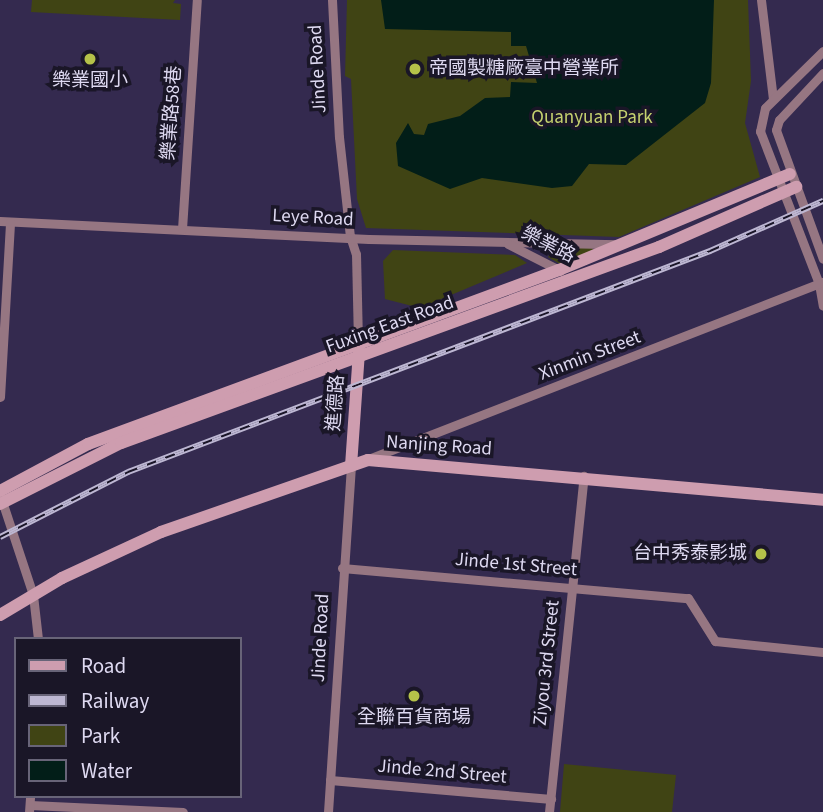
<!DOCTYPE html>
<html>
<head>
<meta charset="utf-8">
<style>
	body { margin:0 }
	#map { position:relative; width:823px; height:812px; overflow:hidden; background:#342a4f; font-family:"Source Sans 3","Noto Sans TC",sans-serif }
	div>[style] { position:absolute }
	.green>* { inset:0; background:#404414 }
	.water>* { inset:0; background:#021e18 }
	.street>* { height:9px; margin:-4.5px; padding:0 4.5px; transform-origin:4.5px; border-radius:4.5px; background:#967682 }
	.secondary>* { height:12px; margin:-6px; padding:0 6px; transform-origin:6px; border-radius:6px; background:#ce9daf }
	.rail>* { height:6px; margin-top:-3px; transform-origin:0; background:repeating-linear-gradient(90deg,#1a1627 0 10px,#bdb7d2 0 20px); box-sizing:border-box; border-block:2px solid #bdb7d2 }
	.dots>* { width:19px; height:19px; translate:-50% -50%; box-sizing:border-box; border:4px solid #1a1627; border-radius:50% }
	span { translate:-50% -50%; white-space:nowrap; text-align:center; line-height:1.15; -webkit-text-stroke:7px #1a1627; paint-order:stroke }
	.street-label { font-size:19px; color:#ded9f1 }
	.poi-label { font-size:19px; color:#ded9f1 }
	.left { translate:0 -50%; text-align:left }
	.right { translate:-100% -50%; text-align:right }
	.park-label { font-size:19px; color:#c5d16f }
	.legend { position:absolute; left:14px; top:637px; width:228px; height:161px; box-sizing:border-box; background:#1a1627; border:2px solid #686478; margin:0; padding:9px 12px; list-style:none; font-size:21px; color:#ded9f1 }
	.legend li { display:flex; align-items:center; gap:14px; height:35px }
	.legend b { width:35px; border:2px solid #686478 }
</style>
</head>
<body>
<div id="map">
	<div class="green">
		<div style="clip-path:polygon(32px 0,175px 0,173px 3px,181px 4px,180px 20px,31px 12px)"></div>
		<div style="clip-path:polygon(347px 0,748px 0,751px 81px,745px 123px,760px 177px,619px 237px,366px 228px,357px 199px,351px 79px,345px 76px)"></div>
		<div style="clip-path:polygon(556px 246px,591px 247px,594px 250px,560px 264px,548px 257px)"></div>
		<div style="clip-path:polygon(393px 250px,515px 255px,527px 263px,420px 308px,385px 299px,383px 261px)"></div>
		<div style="clip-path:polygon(564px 764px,676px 775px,672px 812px,560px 812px)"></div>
	</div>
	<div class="water">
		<div style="clip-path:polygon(381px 0,714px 0,711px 83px,705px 103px,626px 165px,589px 164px,572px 186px,552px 188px,482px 178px,450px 189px,398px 166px,396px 143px,408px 123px,414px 134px,424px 135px,428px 124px,460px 116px,485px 98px,510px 97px,511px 82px,537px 83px,526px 46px,511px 46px,511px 32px,385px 29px)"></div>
	</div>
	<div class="street">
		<div style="left:332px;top:0;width:137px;rotate:87.1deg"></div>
		<div style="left:339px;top:137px;width:100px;rotate:83.7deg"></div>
		<div style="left:350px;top:236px;width:19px;rotate:72deg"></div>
		<div style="left:356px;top:254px;width:89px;rotate:88.7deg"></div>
		<div style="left:761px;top:0;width:100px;rotate:83.1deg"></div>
		<div style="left:823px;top:51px;width:81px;rotate:135.5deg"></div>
		<div style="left:765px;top:108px;width:24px;rotate:102deg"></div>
		<div style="left:760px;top:131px;width:164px;rotate:68.9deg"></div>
		<div style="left:819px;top:284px;width:22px;rotate:80deg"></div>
		<div style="left:823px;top:73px;width:64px;rotate:133.1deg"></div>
		<div style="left:779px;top:120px;width:10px;rotate:107deg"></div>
		<div style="left:776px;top:130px;width:137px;rotate:70deg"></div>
		<div style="left:0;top:221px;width:369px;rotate:2.8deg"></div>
		<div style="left:369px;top:239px;width:248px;rotate:1.2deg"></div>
		<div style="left:182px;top:229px;width:229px;rotate:-86.3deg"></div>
		<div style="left:508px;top:244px;width:59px;rotate:27deg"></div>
		<div style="left:0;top:397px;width:175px;rotate:-86.7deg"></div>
		<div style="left:371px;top:458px;width:485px;rotate:-21.3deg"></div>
		<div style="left:1px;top:498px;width:102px;rotate:71.7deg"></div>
		<div style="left:33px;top:595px;width:44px;rotate:83.5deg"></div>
		<div style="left:342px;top:568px;width:347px;rotate:5deg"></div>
		<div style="left:688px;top:598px;width:51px;rotate:57.9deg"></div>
		<div style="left:715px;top:641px;width:109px;rotate:5.8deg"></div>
		<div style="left:330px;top:780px;width:222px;rotate:4.9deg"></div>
		<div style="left:30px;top:805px;width:153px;rotate:2.6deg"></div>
		<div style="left:29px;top:812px;width:16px;rotate:-86deg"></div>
		<div style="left:328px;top:812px;width:347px;rotate:-86.2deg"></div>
		<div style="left:549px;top:812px;width:338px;rotate:-84.1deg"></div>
	</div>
	<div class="secondary">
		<div style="left:351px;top:466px;width:115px;rotate:-86deg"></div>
		<div style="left:0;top:491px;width:100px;rotate:-28.1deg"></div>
		<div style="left:88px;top:444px;width:502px;rotate:-20.28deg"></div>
		<div style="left:559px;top:270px;width:250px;rotate:-22.6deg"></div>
		<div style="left:0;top:504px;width:136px;rotate:-26.8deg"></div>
		<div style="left:121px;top:443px;width:573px;rotate:-20.02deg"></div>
		<div style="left:659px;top:247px;width:150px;rotate:-23.7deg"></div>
		<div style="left:0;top:615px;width:72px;rotate:-30.8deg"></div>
		<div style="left:62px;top:578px;width:109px;rotate:-24.9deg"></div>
		<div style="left:161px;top:532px;width:219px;rotate:-19.2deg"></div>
		<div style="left:368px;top:460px;width:457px;rotate:5deg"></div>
	</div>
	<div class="rail">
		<div style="left:0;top:537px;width:144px;rotate:-26.9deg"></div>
		<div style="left:128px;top:472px;width:623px;rotate:-20.79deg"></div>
		<div style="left:710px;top:251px;width:124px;rotate:-23.9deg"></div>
	</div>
	<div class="dots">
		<div style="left:90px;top:59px;background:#b5c249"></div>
		<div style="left:415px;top:69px;background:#b5c249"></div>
		<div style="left:761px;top:554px;background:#b5c249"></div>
		<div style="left:414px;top:696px;background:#b5c249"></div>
	</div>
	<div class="street-label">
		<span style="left:318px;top:69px;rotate:-93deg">Jinde Road</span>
		<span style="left:172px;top:113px;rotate:-86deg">樂業路58巷</span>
		<span style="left:313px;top:218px;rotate:3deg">Leye Road</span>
		<span style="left:548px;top:245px;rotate:27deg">樂業路</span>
		<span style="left:390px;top:325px;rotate:-20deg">Fuxing East Road</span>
		<span style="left:590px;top:356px;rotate:-21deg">Xinmin Street</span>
		<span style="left:336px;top:403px;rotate:-86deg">進德路</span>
		<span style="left:439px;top:446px;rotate:4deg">Nanjing Road</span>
		<span style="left:516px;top:565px;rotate:5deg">Jinde 1st Street</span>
		<span style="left:321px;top:638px;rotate:-87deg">Jinde Road</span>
		<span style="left:547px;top:663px;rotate:-84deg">Ziyou 3rd Street</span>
		<span style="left:442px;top:772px;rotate:5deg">Jinde 2nd Street</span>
	</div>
	<div class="poi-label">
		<span class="left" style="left:429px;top:69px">帝國製糖廠臺中營業所</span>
		<span style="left:90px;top:81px">樂業國小</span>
		<span class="right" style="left:747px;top:554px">台中秀泰影城</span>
		<span style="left:414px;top:718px">全聯百貨商場</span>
	</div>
	<div class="park-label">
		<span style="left:592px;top:118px">Quanyuan Park</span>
	</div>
	<ul class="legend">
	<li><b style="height:9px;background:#ce9daf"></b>Road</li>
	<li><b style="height:9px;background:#bdb7d2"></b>Railway</li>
	<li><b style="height:19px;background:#404414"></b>Park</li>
	<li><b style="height:19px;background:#021e18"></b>Water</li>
	</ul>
</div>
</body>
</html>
